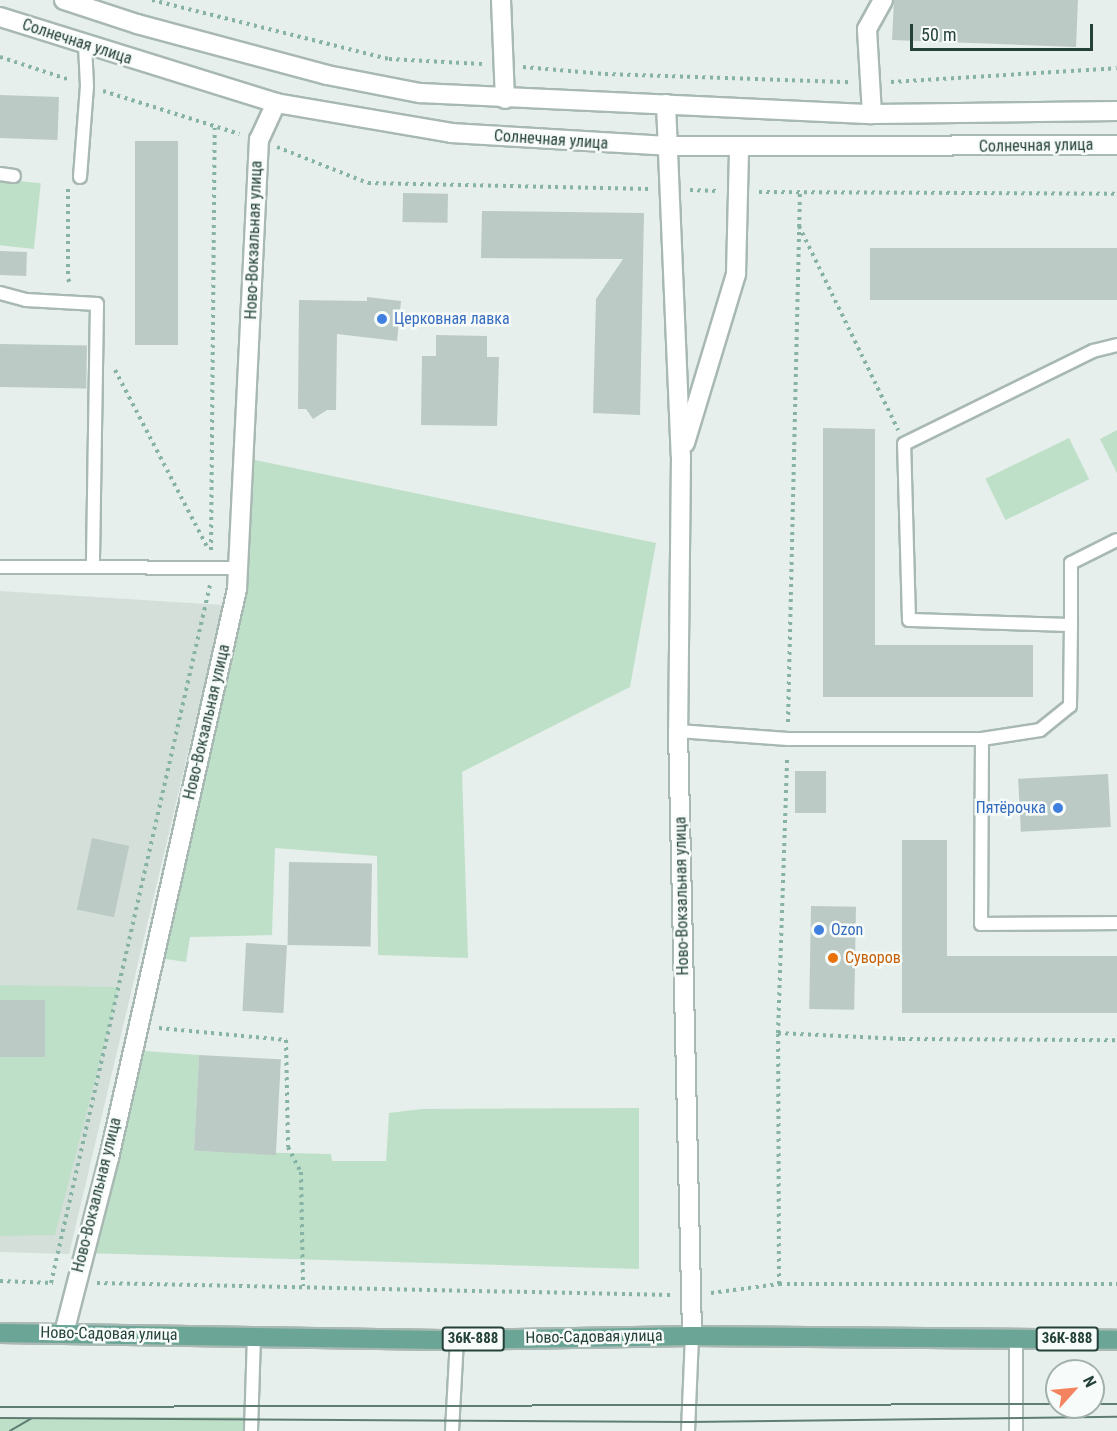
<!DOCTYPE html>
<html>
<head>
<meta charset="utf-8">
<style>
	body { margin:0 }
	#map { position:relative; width:1117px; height:1431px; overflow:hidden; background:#e6efeb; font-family:"Roboto Condensed",sans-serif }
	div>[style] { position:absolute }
	.built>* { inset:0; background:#d4dfda }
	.green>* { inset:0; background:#bfe0c8; transform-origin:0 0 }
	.building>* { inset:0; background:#bbcac4; transform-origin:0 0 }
	.path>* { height:4px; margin-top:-2px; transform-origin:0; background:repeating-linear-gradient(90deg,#86b3a5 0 3px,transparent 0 7.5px) }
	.roads { filter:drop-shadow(2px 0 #a8b8b2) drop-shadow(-2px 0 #a8b8b2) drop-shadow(0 2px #a8b8b2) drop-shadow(0 -2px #a8b8b2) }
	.lane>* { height:12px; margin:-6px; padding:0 6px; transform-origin:6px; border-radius:6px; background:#fff }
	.street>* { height:18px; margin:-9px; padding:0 9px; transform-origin:9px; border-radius:9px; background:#fff }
	.secondary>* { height:18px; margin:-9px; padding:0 9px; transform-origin:9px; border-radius:9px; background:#fff }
	.primary>* { height:18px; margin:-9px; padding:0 9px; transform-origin:9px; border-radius:9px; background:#6aa596 }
	.tram>* { height:1.5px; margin:-0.75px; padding:0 0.75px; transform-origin:0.75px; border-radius:0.75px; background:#5f7d75 }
	.dots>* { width:16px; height:16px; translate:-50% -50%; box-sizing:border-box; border:3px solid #f7fbf9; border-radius:50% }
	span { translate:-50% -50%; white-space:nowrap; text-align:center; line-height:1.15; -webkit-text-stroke:5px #f7fbf9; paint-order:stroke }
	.shield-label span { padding:2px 4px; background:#f7fbf9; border:2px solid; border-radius:4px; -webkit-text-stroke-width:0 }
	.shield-label { font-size:15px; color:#24423a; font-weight:700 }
	.street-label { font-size:16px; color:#24423a }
	.shop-label { font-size:16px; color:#366cbe }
	.left { translate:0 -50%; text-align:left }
	.right { translate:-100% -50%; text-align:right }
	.food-label { font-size:16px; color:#c56008 }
	.north { position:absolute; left:1045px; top:1359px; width:60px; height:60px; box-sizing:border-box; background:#f7fbf9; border:2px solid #a3b1ad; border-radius:50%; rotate:63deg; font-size:16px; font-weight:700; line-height:24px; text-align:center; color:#24423a }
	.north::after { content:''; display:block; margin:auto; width:21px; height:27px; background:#f4845f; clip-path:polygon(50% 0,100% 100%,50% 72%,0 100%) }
	.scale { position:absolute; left:910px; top:24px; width:183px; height:27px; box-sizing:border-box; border:3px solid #24423a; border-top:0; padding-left:8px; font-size:18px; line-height:21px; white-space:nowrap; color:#24423a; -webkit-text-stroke:4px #f7fbf9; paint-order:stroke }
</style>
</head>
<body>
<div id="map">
	<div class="built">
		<div style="clip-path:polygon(0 591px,223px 605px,69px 1254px,0 1252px)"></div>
	</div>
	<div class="green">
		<div style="left:0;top:179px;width:41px;height:66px;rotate:6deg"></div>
		<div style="clip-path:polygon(1117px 430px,1117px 473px,1100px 439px)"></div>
		<div style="left:1069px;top:438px;width:46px;height:93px;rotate:64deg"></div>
		<div style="clip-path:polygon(255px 460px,656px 543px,630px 687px,462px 772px,468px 958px,378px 955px,377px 856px,275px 848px,272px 935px,190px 937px,186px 962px,152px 957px,240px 568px,245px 462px)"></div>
		<div style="clip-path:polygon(0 985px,119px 987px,55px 1235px,0 1236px)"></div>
		<div style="clip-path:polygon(132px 1050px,199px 1055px,194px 1151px,331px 1154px,332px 1161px,386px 1161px,389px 1113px,422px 1109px,639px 1108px,639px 1269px,82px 1253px)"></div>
		<div style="left:0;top:1417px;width:251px;height:14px"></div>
	</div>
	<div class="building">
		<div style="clip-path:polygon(894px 0,1078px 0,1076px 47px,892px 40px)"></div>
		<div style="left:0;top:95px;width:59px;height:43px;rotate:2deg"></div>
		<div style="left:135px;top:141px;width:43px;height:204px"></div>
		<div style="left:403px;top:193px;width:45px;height:29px;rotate:1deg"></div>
		<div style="clip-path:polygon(482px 211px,644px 213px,640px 415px,593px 413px,596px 299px,623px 259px,481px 258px)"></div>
		<div style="left:1117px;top:248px;width:52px;height:247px;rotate:90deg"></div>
		<div style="left:0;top:251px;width:27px;height:24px;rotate:2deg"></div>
		<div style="clip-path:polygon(367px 297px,401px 301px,397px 341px,337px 334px,336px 410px,327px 410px,313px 419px,306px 409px,298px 409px,299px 300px,367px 301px)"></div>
		<div style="clip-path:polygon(436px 335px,487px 336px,487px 357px,499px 357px,497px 426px,421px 425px,422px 356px,436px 356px)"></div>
		<div style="left:0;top:344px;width:87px;height:43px;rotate:1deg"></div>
		<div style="clip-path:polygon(823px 428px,875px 429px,875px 645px,1033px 645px,1033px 697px,823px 697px)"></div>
		<div style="left:795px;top:771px;width:31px;height:42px"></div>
		<div style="left:1108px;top:774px;width:53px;height:90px;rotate:87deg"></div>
		<div style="left:92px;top:838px;width:38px;height:73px;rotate:12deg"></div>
		<div style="clip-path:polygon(902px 840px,947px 840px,947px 956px,1117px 956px,1117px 1013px,902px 1013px)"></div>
		<div style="left:289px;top:862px;width:83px;height:83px;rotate:1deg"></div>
		<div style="left:811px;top:906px;width:45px;height:103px;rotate:1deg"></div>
		<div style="left:246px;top:943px;width:41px;height:68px;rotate:3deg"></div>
		<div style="left:0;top:1000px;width:45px;height:57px"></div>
		<div style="left:199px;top:1055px;width:82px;height:96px;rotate:3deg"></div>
	</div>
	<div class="path">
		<div style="left:152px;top:0;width:244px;rotate:14deg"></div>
		<div style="left:389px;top:59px;width:93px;rotate:3.1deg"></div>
		<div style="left:0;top:57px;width:74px;rotate:18.2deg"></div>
		<div style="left:523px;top:67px;width:82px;rotate:4.9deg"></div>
		<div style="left:605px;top:74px;width:246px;rotate:1.9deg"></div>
		<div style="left:891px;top:82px;width:226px;rotate:-3.5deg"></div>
		<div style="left:103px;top:91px;width:143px;rotate:17.5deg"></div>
		<div style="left:277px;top:147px;width:98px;rotate:21.6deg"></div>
		<div style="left:368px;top:183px;width:282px;rotate:1.2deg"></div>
		<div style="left:68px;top:189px;width:90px;rotate:90deg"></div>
		<div style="left:68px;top:279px;width:7px;rotate:63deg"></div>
		<div style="left:690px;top:190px;width:29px;rotate:2deg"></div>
		<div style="left:759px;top:192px;width:358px;rotate:0.3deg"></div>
		<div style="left:799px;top:226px;width:227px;rotate:64.1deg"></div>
		<div style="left:115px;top:370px;width:202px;rotate:62.5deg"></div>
		<div style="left:211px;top:550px;width:422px;rotate:-89.5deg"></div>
		<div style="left:788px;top:722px;width:531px;rotate:-88.71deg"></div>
		<div style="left:159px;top:1028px;width:128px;rotate:5.4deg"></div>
		<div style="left:286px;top:1040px;width:107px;rotate:88.9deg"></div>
		<div style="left:288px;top:1147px;width:28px;rotate:63deg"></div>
		<div style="left:301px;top:1172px;width:114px;rotate:89deg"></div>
		<div style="left:778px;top:1033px;width:124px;rotate:2.8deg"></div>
		<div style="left:902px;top:1039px;width:215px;rotate:0.3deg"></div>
		<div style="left:0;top:1281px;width:53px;rotate:2.2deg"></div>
		<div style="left:51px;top:1283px;width:716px;rotate:-77.17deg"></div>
		<div style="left:97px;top:1283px;width:574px;rotate:1.2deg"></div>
		<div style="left:779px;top:1284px;width:251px;rotate:-90.2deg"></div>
		<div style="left:778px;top:1033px;width:277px;rotate:-88.1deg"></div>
		<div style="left:711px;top:1293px;width:69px;rotate:-7.5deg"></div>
		<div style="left:779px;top:1284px;width:338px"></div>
	</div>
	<div class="roads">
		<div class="lane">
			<div style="left:0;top:174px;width:14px;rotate:8deg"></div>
			<div style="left:80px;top:177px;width:91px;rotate:-85.6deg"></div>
			<div style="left:87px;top:86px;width:41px;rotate:-92.8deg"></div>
			<div style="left:0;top:293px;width:27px;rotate:15deg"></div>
			<div style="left:26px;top:300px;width:71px;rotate:3.2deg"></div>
			<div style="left:97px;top:304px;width:263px;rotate:90.9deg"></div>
			<div style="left:0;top:567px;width:240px;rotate:0.2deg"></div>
			<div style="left:1071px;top:625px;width:62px;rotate:-90deg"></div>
			<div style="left:1071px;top:563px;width:51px;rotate:-26.6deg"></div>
			<div style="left:678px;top:731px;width:110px;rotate:4.2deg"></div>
			<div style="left:788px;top:739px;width:194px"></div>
			<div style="left:982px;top:739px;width:59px;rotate:-8.8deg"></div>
			<div style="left:1040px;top:730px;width:38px;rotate:-39deg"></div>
			<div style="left:1070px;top:706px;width:81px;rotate:-89.3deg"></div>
			<div style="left:1071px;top:625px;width:162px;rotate:-178.2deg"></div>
			<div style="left:909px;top:620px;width:176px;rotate:-91.6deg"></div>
			<div style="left:904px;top:444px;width:211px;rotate:-26.2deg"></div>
			<div style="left:1093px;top:351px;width:25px;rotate:-14deg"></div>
			<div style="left:982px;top:739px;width:185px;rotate:90.3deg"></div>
			<div style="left:981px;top:924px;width:136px;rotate:-0.4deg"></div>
			<div style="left:251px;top:1431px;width:96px;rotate:-88.2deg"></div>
			<div style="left:452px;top:1431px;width:91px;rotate:-86.9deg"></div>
			<div style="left:688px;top:1431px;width:95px;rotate:-87.6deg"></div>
			<div style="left:1016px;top:1431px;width:93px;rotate:-90deg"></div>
		</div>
		<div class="street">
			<div style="left:501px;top:0;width:99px;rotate:87.7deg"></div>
			<div style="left:872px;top:114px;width:85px;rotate:-93.4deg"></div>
			<div style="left:867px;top:29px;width:33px;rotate:-61deg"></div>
		</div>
		<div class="secondary">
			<div style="left:64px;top:0;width:77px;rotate:18.2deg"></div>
			<div style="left:137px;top:24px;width:197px;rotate:15deg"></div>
			<div style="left:327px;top:75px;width:95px;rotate:11deg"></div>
			<div style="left:420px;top:93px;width:452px;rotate:2.7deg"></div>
			<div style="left:872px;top:114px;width:245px;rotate:-0.7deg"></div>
			<div style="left:0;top:17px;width:289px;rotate:17.3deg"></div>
			<div style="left:276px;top:103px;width:178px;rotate:9.7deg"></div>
			<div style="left:451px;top:133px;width:217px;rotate:3.4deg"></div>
			<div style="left:668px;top:146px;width:449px;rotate:-0.1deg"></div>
			<div style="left:666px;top:104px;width:352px;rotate:87.6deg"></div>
			<div style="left:681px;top:456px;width:275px;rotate:90.6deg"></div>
			<div style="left:678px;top:731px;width:605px;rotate:88.67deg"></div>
			<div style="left:685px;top:443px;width:177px;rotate:-73.2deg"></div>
			<div style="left:736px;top:274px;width:127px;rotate:-88.6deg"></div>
			<div style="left:64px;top:1333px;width:181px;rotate:-75.6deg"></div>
			<div style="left:109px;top:1158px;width:583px;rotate:-77.32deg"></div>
			<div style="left:237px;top:589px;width:450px;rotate:-87.2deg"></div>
			<div style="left:259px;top:140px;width:41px;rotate:-65.3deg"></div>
		</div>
		<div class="primary">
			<div style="left:0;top:1333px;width:457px;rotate:0.9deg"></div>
			<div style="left:457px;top:1340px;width:235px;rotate:-1deg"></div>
			<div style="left:692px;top:1336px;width:425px;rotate:0.5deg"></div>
		</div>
	</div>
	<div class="tram">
		<div style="left:1093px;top:1404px;width:24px"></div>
		<div style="left:0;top:1407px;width:1057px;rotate:-0.16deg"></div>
		<div style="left:0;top:1418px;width:689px;rotate:0.33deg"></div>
		<div style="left:689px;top:1422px;width:428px;rotate:-0.7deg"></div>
		<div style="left:10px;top:1431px;width:24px;rotate:-30deg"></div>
	</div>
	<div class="dots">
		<div style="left:382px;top:319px;background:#3f7fe0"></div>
		<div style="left:1058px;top:808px;background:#3f7fe0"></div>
		<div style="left:819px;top:930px;background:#3f7fe0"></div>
		<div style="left:833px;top:958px;background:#e8710a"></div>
	</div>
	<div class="shield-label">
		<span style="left:473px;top:1339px">36К-888</span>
		<span style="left:1067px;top:1339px">36К-888</span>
	</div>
	<div class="street-label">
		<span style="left:77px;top:42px;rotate:18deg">Солнечная улица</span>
		<span style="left:551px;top:140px;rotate:4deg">Солнечная улица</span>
		<span style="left:1036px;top:146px;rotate:-1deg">Солнечная улица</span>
		<span style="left:254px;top:240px;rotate:-88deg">Ново-Вокзальная улица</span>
		<span style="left:207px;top:722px;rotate:-77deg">Ново-Вокзальная улица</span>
		<span style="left:682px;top:896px;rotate:-91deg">Ново-Вокзальная улица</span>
		<span style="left:97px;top:1195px;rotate:-76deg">Ново-Вокзальная улица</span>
		<span style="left:109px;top:1334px;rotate:1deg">Ново-Садовая улица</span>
		<span style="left:594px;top:1337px;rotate:-1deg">Ново-Садовая улица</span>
	</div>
	<div class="shop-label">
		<span class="left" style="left:394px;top:319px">Церковная лавка</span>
		<span class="right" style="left:1046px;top:808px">Пятёрочка</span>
		<span class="left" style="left:831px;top:930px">Ozon</span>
	</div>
	<div class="food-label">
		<span class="left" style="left:845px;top:958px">Суворов</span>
	</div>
	<div class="north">N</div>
	<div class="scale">50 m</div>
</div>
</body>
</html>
